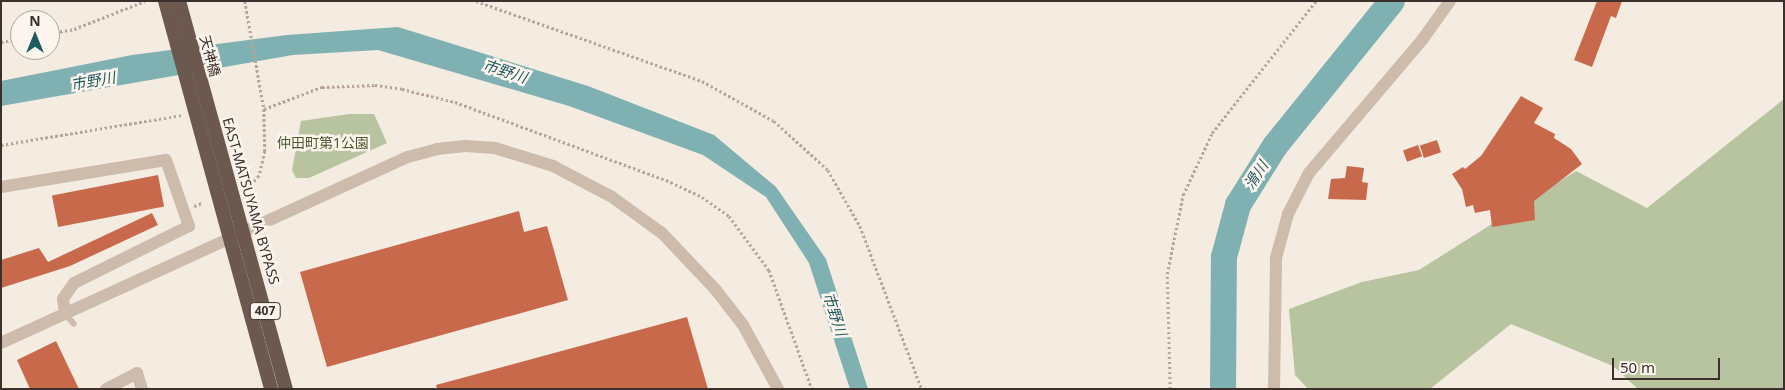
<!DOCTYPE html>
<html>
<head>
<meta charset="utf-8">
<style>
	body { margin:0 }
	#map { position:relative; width:1785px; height:390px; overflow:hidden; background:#f4ebe1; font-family:"Noto Sans","Noto Sans JP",sans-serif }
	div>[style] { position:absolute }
	.green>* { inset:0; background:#b8c4a0 }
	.water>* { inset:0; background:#7fb0b2 }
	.river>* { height:26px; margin:-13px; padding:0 13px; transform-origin:13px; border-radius:13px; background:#7fb0b2 }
	.building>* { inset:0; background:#c8694b; transform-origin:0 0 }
	.path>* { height:2.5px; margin-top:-1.25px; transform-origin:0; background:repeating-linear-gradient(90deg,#b9a596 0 2.5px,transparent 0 5px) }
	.service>* { height:6px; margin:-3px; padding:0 3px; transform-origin:3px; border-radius:3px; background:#cdbbac }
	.minor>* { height:12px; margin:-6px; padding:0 6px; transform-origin:6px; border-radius:6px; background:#cdbbac }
	.tertiary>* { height:12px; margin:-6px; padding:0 6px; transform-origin:6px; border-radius:6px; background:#cdbbac }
	.trunk>* { height:14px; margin:-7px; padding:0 7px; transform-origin:7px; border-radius:7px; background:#6c584f }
	span { translate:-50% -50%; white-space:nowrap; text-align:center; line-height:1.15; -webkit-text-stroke:5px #fbf5ee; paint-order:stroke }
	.shield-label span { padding:1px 4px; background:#fbf5ee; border:1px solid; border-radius:4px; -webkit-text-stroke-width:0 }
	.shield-label { font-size:12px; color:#3b302b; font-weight:700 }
	.street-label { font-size:14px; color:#3b302b }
	.park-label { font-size:14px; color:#4a5a2e }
	.water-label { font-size:15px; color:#1f5a5e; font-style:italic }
	.frame { position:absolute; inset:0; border:2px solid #3b302b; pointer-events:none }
	.north { position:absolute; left:10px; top:10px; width:50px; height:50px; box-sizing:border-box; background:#fbf5ee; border:1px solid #aea6a0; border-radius:50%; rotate:0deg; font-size:14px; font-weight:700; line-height:20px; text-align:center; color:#3b302b }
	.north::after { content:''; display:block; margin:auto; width:18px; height:22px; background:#1f5a5e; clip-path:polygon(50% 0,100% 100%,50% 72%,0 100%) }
	.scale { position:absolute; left:1612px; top:358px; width:108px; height:22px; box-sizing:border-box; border:2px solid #3b302b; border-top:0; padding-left:6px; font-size:15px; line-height:18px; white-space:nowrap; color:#3b302b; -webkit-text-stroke:4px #fbf5ee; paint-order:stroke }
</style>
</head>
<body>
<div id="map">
	<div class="green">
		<div style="clip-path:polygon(1784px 99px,1784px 389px,1638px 389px,1613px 366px,1511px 324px,1430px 389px,1308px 389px,1295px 375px,1289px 309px,1362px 282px,1419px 270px,1576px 171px,1647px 208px)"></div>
		<div style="clip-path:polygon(349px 114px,374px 114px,387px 143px,309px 178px,296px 178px,292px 170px,301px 121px)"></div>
	</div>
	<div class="water">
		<div style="clip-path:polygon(398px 27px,588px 86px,714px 135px,776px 187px,826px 259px,868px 389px,850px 389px,809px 263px,766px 197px,703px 155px,569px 106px,378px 50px,293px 55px,1px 106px,1px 81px,132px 55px,287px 35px)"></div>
	</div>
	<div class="river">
		<div style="left:1223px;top:389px;width:132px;rotate:-89.6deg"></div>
		<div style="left:1224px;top:257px;width:54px;rotate:-74.9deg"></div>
		<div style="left:1238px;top:205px;width:70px;rotate:-57.9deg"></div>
		<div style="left:1275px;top:146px;width:186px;rotate:-51.1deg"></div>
	</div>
	<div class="building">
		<div style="clip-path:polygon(1597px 1px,1622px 1px,1616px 18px,1611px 16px,1592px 67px,1574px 60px)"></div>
		<div style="clip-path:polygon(1521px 96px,1543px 108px,1534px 123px,1555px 134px,1554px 138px,1571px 149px,1582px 164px,1534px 201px,1535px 220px,1492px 227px,1490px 210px,1475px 213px,1473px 205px,1466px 207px,1462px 189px,1452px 174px,1463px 167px,1465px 169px,1481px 156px)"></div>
		<div style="left:1437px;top:140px;width:13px;height:18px;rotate:72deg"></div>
		<div style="left:1418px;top:145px;width:12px;height:16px;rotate:70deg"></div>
		<div style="clip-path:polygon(1347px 166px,1364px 168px,1362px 182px,1368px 183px,1366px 200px,1328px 199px,1331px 179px,1345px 178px)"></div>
		<div style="left:158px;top:175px;width:32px;height:108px;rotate:79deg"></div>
		<div style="clip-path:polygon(519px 211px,524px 232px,547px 226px,568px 300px,327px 367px,300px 272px)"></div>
		<div style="clip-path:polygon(152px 213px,158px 225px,70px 266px,1px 288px,1px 260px,39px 248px,48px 262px)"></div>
		<div style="clip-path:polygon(687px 317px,708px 389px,437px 389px,436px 385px)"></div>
		<div style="clip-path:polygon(56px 341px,79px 389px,30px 389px,17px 360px)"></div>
	</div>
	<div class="path">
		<div style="left:245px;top:1px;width:110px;rotate:80deg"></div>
		<div style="left:264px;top:109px;width:42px;rotate:88.6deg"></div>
		<div style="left:265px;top:151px;width:26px;rotate:103deg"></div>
		<div style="left:259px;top:176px;width:18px;rotate:131deg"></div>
		<div style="left:476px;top:1px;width:240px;rotate:19.5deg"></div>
		<div style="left:702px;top:81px;width:82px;rotate:29.1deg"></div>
		<div style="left:774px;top:121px;width:73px;rotate:42.2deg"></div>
		<div style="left:828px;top:170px;width:64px;rotate:60.3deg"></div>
		<div style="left:860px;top:226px;width:174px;rotate:69.2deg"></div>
		<div style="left:50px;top:33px;width:24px;rotate:-9deg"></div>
		<div style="left:74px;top:29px;width:76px;rotate:-21.5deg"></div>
		<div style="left:1px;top:42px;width:19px;rotate:-9deg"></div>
		<div style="left:264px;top:109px;width:62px;rotate:-20.8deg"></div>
		<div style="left:322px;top:87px;width:53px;rotate:-2.2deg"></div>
		<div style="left:375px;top:85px;width:27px;rotate:8deg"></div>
		<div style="left:402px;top:89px;width:55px;rotate:13.8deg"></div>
		<div style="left:455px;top:102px;width:225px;rotate:20.3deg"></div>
		<div style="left:666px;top:180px;width:40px;rotate:25deg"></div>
		<div style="left:702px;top:197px;width:33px;rotate:35deg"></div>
		<div style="left:729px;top:216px;width:67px;rotate:53.5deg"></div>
		<div style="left:769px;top:270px;width:127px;rotate:70.1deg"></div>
		<div style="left:1px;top:145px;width:183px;rotate:-9.4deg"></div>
		<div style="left:194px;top:206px;width:9px;rotate:-21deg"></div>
		<div style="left:1170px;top:389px;width:115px;rotate:-91.5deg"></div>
		<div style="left:1167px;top:274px;width:81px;rotate:-78.6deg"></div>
		<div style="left:1183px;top:195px;width:68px;rotate:-64.9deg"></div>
		<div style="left:1212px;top:133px;width:168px;rotate:-51.8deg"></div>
	</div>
	<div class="service">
		<div style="left:65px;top:314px;width:13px;rotate:48deg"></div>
	</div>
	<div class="minor">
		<div style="left:1px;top:187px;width:167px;rotate:-9.3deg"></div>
		<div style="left:166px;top:160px;width:70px;rotate:70.8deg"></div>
		<div style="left:189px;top:226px;width:128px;rotate:153.6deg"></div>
		<div style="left:74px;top:283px;width:19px;rotate:125deg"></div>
		<div style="left:63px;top:299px;width:15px;rotate:82deg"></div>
		<div style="left:106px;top:389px;width:35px;rotate:-27deg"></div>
		<div style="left:137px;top:373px;width:17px;rotate:73deg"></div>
		<div style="left:1274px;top:389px;width:131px;rotate:-89.1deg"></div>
		<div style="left:1276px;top:258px;width:46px;rotate:-74.7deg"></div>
		<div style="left:1288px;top:214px;width:46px;rotate:-62.9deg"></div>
		<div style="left:1309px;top:173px;width:175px;rotate:-49.6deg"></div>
		<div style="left:1422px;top:40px;width:48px;rotate:-54.3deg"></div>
	</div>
	<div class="tertiary">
		<div style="left:1px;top:343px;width:447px;rotate:-24.6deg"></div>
		<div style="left:408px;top:157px;width:30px;rotate:-15deg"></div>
		<div style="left:437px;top:149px;width:28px;rotate:-6deg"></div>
		<div style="left:465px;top:146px;width:30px;rotate:4deg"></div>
		<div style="left:495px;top:148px;width:61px;rotate:17.2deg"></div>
		<div style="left:553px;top:166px;width:67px;rotate:27.7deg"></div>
		<div style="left:612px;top:197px;width:62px;rotate:35.8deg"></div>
		<div style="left:662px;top:233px;width:77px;rotate:46.6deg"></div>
		<div style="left:715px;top:289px;width:46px;rotate:52.1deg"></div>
		<div style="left:743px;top:325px;width:73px;rotate:61.3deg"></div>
	</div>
	<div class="trunk">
		<div style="left:165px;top:1px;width:402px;rotate:74.7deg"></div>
		<div style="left:179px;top:1px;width:402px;rotate:74.6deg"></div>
	</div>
	<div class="shield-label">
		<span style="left:265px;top:311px">407</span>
	</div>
	<div class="street-label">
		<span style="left:210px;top:56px;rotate:75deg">天神橋</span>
		<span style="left:251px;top:201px;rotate:74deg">EAST-MATSUYAMA BYPASS</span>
	</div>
	<div class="park-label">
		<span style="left:323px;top:143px">仲田町第1公園</span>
	</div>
	<div class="water-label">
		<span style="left:505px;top:71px;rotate:18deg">市野川</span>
		<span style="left:93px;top:81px;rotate:-10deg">市野川</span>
		<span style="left:1256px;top:175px;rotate:-57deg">滑川</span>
		<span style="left:835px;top:314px;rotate:72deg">市野川</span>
	</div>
	<div class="frame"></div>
	<div class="north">N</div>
	<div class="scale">50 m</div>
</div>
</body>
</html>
